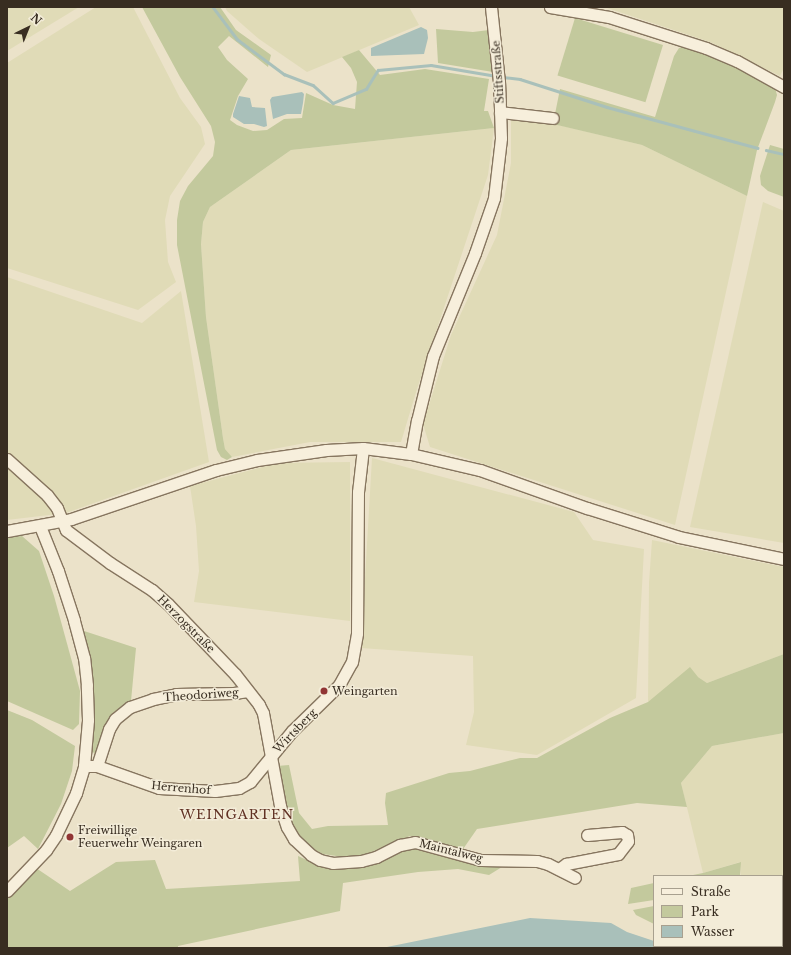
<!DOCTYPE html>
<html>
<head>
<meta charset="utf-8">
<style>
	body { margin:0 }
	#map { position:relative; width:791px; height:955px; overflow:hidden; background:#ebe2c9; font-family:"Libre Baskerville",serif }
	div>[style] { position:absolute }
	.farmland>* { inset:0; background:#e0dbb7 }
	.green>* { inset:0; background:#c3c99d; transform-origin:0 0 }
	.water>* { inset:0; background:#a9c0ba }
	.stream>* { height:2.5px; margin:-1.25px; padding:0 1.25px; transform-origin:1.25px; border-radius:1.25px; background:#a9c0ba }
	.roads { filter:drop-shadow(1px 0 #86755f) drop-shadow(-1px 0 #86755f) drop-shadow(0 1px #86755f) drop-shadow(0 -1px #86755f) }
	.minor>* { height:11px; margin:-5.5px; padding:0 5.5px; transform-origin:5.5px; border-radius:5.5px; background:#f7efdc }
	.dots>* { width:11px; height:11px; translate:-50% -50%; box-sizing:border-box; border:2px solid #f3ecd8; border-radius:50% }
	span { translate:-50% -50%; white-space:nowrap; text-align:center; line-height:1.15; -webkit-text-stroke:3px #f3ecd8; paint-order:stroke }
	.street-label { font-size:11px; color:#382d21 }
	.poi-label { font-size:11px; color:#382d21 }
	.left { translate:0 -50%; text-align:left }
	.quarter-label { font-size:13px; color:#613224; letter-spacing:1px }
	.frame { position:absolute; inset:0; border:8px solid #382d21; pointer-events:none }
	.legend { position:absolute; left:653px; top:875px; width:130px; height:72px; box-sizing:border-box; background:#f3ecd8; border:1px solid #a8a08f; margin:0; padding:5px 7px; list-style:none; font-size:12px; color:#382d21 }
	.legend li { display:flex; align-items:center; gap:8px; height:20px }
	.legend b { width:20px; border:1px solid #a8a08f }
	.north { position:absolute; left:8px; top:8px; width:40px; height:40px; -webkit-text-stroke:3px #f3ecd8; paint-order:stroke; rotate:43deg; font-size:11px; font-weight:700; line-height:16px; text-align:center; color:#382d21 }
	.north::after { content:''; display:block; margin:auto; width:14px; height:18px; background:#382d21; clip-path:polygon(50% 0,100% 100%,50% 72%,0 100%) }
</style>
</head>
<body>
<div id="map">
	<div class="farmland">
		<div style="clip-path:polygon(7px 7px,79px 7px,7px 51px)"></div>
		<div style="clip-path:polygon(96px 7px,133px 7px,180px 98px,201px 127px,205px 144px,170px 196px,165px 220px,168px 262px,176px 282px,138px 310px,7px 268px,7px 63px)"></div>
		<div style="clip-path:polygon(225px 7px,409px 7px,419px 25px,307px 72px,259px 39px,227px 11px)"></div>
		<div style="clip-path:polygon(604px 7px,784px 7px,784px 68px,780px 76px,710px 42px)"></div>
		<div style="clip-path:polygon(511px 118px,550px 123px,642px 145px,747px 196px,675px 525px,430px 447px,423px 424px,451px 335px,497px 235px,511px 163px)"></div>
		<div style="clip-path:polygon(494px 128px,488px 175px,417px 389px,401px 442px,310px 442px,232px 457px,225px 449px,223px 438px,206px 317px,201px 244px,203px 222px,210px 207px,291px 150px)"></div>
		<div style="clip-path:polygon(763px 202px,784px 211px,784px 543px,690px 527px)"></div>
		<div style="clip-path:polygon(7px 277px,142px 323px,181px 291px,209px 462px,66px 513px,7px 520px)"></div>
		<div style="clip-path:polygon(372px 458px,574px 512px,593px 540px,644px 549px,636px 698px,537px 755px,466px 745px,474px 712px,473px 656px,361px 648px)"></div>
		<div style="clip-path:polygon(350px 462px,350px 621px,194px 602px,199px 571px,196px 526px,190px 486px,278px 463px)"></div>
		<div style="clip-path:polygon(652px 540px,784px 567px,784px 654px,707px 683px,698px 677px,648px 702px,649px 583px)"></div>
		<div style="clip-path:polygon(784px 733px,784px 948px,779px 948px,775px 946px,782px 946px,782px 876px,741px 876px,740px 862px,703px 873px,681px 783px,712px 746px)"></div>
	</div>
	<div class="green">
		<div style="clip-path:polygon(142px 7px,220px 7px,236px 30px,271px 55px,268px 67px,229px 36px,218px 47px,227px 60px,248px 79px,238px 96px,230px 120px,237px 125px,253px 131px,267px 130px,284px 119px,302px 118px,306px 93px,333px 105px,355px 109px,357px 82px,351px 68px,342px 57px,359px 50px,380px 75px,425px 69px,489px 79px,484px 111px,488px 111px,494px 128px,291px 150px,210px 207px,203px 222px,201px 244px,206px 317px,223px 438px,225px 449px,232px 457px,227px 460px,221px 457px,217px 450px,177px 245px,177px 220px,180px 201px,188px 186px,213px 156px,215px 142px,211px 126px,180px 77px)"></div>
		<div style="left:575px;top:18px;width:92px;height:60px;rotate:17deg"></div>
		<div style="clip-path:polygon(436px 29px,473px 32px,489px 30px,493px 72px,438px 63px)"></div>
		<div style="clip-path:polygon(688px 46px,752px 75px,775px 88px,777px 95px,775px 102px,757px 150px,747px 196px,642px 145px,553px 124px,560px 89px,655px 117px,674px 56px,679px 48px)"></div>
		<div style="clip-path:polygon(770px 145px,784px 149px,784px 197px,768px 191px,761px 185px,760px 176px)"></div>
		<div style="clip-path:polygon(22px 536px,39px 551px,54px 596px,80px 691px,79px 724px,73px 730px,7px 701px,7px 537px)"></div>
		<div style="clip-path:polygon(81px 630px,136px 648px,131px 701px,113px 713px,104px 731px,96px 755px,91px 750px,93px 705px,88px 650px)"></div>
		<div style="clip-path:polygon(784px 654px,784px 733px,712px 746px,681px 783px,687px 807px,637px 803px,477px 829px,461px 852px,427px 839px,410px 836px,364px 855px,343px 857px,323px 854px,311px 848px,297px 838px,284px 801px,277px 766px,289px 765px,299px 813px,312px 829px,328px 826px,388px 825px,385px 803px,386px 793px,449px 773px,470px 771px,520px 758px,537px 758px,610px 718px,648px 702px,690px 667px,698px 677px,707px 683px)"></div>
		<div style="clip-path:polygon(7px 710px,32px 720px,75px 746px,72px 771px,61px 804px,38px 849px,24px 836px,7px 848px)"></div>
		<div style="clip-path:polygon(409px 848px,424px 849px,451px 856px,470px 864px,502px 867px,489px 875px,458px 869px,418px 872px,343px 883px,340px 911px,178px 946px,178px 948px,7px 948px,7px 897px,36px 868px,70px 891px,116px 862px,155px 860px,166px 889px,300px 881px,298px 856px,318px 865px,344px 869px,368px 866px)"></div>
		<div style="clip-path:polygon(741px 862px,740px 876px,688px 876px,703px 873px)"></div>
		<div style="clip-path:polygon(654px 883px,654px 900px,628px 904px,631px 888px)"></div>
		<div style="clip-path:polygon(654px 906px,654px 924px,636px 915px,633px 910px)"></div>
	</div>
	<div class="water">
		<div style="clip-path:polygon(421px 27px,427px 30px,428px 38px,424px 54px,371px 56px,371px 48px)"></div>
		<div style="clip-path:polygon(302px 92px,304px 94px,303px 103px,301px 114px,287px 114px,273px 119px,270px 100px,272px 97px)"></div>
		<div style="clip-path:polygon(239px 96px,250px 98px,252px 107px,265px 108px,267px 126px,264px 127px,254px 124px,244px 124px,233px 117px,233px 114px)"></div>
		<div style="clip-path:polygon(530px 918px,611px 923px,627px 932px,654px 941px,654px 946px,720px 948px,382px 948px)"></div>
	</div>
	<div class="stream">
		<div style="left:213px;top:7px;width:40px;rotate:53deg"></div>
		<div style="left:237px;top:39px;width:59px;rotate:36.7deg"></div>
		<div style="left:284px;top:74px;width:31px;rotate:21deg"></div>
		<div style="left:313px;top:85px;width:27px;rotate:42deg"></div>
		<div style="left:333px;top:103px;width:36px;rotate:-23deg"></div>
		<div style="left:366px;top:89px;width:22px;rotate:-58deg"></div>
		<div style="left:378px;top:70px;width:53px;rotate:-5.4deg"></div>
		<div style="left:431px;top:65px;width:66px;rotate:9.6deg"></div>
		<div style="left:502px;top:77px;width:18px;rotate:6deg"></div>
		<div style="left:520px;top:79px;width:91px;rotate:17.8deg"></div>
		<div style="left:607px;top:107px;width:156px;rotate:15.2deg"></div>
		<div style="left:766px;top:150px;width:18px;rotate:13deg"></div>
	</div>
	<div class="roads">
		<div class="minor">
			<div style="left:550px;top:7px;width:60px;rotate:9.6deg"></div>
			<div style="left:609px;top:17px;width:102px;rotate:17.7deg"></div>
			<div style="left:706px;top:48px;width:34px;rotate:23deg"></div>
			<div style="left:737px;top:61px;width:54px;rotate:29deg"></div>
			<div style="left:500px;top:112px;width:53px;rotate:6.5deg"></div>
			<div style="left:411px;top:454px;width:34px;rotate:-80deg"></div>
			<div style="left:417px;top:421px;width:67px;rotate:-76.2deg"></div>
			<div style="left:433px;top:356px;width:111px;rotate:-67.8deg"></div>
			<div style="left:475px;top:253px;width:58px;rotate:-70.9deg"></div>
			<div style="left:494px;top:198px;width:60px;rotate:-83.3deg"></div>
			<div style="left:501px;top:138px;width:56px;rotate:-92deg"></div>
			<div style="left:499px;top:82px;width:75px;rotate:-96.1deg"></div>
			<div style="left:7px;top:459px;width:54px;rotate:42deg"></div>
			<div style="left:47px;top:495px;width:16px;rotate:52deg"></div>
			<div style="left:57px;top:508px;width:24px;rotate:68deg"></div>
			<div style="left:66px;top:530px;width:55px;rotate:36.9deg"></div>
			<div style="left:110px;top:563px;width:50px;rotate:32.7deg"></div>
			<div style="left:152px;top:590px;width:21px;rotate:41deg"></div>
			<div style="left:168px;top:604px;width:97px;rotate:46.3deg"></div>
			<div style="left:235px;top:674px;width:39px;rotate:52deg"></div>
			<div style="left:259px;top:705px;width:9px;rotate:63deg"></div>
			<div style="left:263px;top:713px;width:95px;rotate:79.6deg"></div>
			<div style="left:280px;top:806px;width:22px;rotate:72deg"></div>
			<div style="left:287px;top:827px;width:14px;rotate:60deg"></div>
			<div style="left:294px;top:839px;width:23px;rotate:43deg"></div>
			<div style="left:311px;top:855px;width:10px;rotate:29deg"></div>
			<div style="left:320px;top:860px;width:13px;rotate:13deg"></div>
			<div style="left:333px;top:863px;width:28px;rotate:-4deg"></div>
			<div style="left:361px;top:861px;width:16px;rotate:-15deg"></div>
			<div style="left:376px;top:857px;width:27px;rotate:-27deg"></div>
			<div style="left:400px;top:845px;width:15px;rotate:-11deg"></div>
			<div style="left:415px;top:842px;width:68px;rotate:15.3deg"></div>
			<div style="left:481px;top:860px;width:56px;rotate:1deg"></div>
			<div style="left:537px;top:861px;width:11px;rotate:15deg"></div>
			<div style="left:548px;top:864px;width:30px;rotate:27deg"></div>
			<div style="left:7px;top:531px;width:65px;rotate:-10.6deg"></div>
			<div style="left:71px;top:519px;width:153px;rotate:-18.7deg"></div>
			<div style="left:216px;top:470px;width:42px;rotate:-13.7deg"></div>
			<div style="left:257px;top:460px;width:70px;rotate:-8.2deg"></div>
			<div style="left:326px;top:450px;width:37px;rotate:-3deg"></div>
			<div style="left:363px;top:448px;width:48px;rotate:7.1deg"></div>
			<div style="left:411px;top:454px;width:71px;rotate:13.1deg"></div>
			<div style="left:480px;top:470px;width:114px;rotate:19.6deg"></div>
			<div style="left:587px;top:508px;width:96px;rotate:17.5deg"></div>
			<div style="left:679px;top:537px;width:107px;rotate:11.8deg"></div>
			<div style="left:84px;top:766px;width:13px"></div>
			<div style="left:97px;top:766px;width:66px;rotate:19.5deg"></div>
			<div style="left:159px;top:788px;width:56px;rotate:3.1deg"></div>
			<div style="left:215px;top:791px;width:24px;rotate:-7deg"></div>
			<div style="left:239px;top:788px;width:13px;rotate:-29deg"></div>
			<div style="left:250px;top:782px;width:66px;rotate:-50.5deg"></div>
			<div style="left:292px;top:731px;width:66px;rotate:-44.4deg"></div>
			<div style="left:339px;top:685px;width:26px;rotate:-61deg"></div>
			<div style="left:352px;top:662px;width:29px;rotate:-80deg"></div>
			<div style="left:357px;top:633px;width:141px;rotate:-89.6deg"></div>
			<div style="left:358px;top:492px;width:44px;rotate:-83.5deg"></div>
			<div style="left:97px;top:766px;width:39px;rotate:-72deg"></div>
			<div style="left:109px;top:729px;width:12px;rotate:-59deg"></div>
			<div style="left:115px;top:719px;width:19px;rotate:-39deg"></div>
			<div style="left:130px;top:707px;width:24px;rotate:-19deg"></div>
			<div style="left:153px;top:699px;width:24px;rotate:-12deg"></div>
			<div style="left:176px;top:694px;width:58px;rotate:-1deg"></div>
			<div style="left:234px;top:693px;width:14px;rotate:-8deg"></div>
			<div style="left:559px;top:869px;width:9px;rotate:-36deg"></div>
			<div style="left:566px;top:864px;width:53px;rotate:-10.9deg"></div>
			<div style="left:618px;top:854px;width:16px;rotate:-52deg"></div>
			<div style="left:628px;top:841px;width:6px;rotate:-99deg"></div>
			<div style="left:627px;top:835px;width:6px;rotate:-149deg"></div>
			<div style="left:622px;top:832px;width:35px;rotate:175deg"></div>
			<div style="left:7px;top:891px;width:57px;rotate:-46.4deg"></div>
			<div style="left:46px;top:850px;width:18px;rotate:-56deg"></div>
			<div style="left:56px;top:835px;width:47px;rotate:-64.5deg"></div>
			<div style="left:76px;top:793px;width:28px;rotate:-73deg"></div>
			<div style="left:84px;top:766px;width:46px;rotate:-85deg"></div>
			<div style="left:88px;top:720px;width:35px;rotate:-92deg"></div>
			<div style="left:87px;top:685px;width:27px;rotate:-96deg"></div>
			<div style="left:84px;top:658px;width:39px;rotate:-105deg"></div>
			<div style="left:74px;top:620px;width:52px;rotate:-108.1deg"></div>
			<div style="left:58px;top:571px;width:48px;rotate:-111.8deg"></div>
		</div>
	</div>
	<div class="dots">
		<div style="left:324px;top:691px;background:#913534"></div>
		<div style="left:70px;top:837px;background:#913534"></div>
	</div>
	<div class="street-label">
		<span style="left:498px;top:72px;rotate:-94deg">Stiftsstraße</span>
		<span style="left:186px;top:624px;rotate:45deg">Herzogstraße</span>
		<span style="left:201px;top:695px;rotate:-4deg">Theodoriweg</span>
		<span style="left:295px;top:731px;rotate:-46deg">Wirtsberg</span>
		<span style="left:181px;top:788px;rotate:5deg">Herrenhof</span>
		<span style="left:451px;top:851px;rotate:14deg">Maintalweg</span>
	</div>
	<div class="poi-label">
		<span class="left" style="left:332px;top:691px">Weingarten</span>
		<span class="left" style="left:78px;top:837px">Freiwillige<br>Feuerwehr Weingaren</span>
	</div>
	<div class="quarter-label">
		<span style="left:237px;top:815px">WEINGARTEN</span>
	</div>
	<div class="frame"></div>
	<ul class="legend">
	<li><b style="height:5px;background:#f7efdc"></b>Straße</li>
	<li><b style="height:11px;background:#c3c99d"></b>Park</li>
	<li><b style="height:11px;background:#a9c0ba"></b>Wasser</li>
	</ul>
	<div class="north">N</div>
</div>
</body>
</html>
